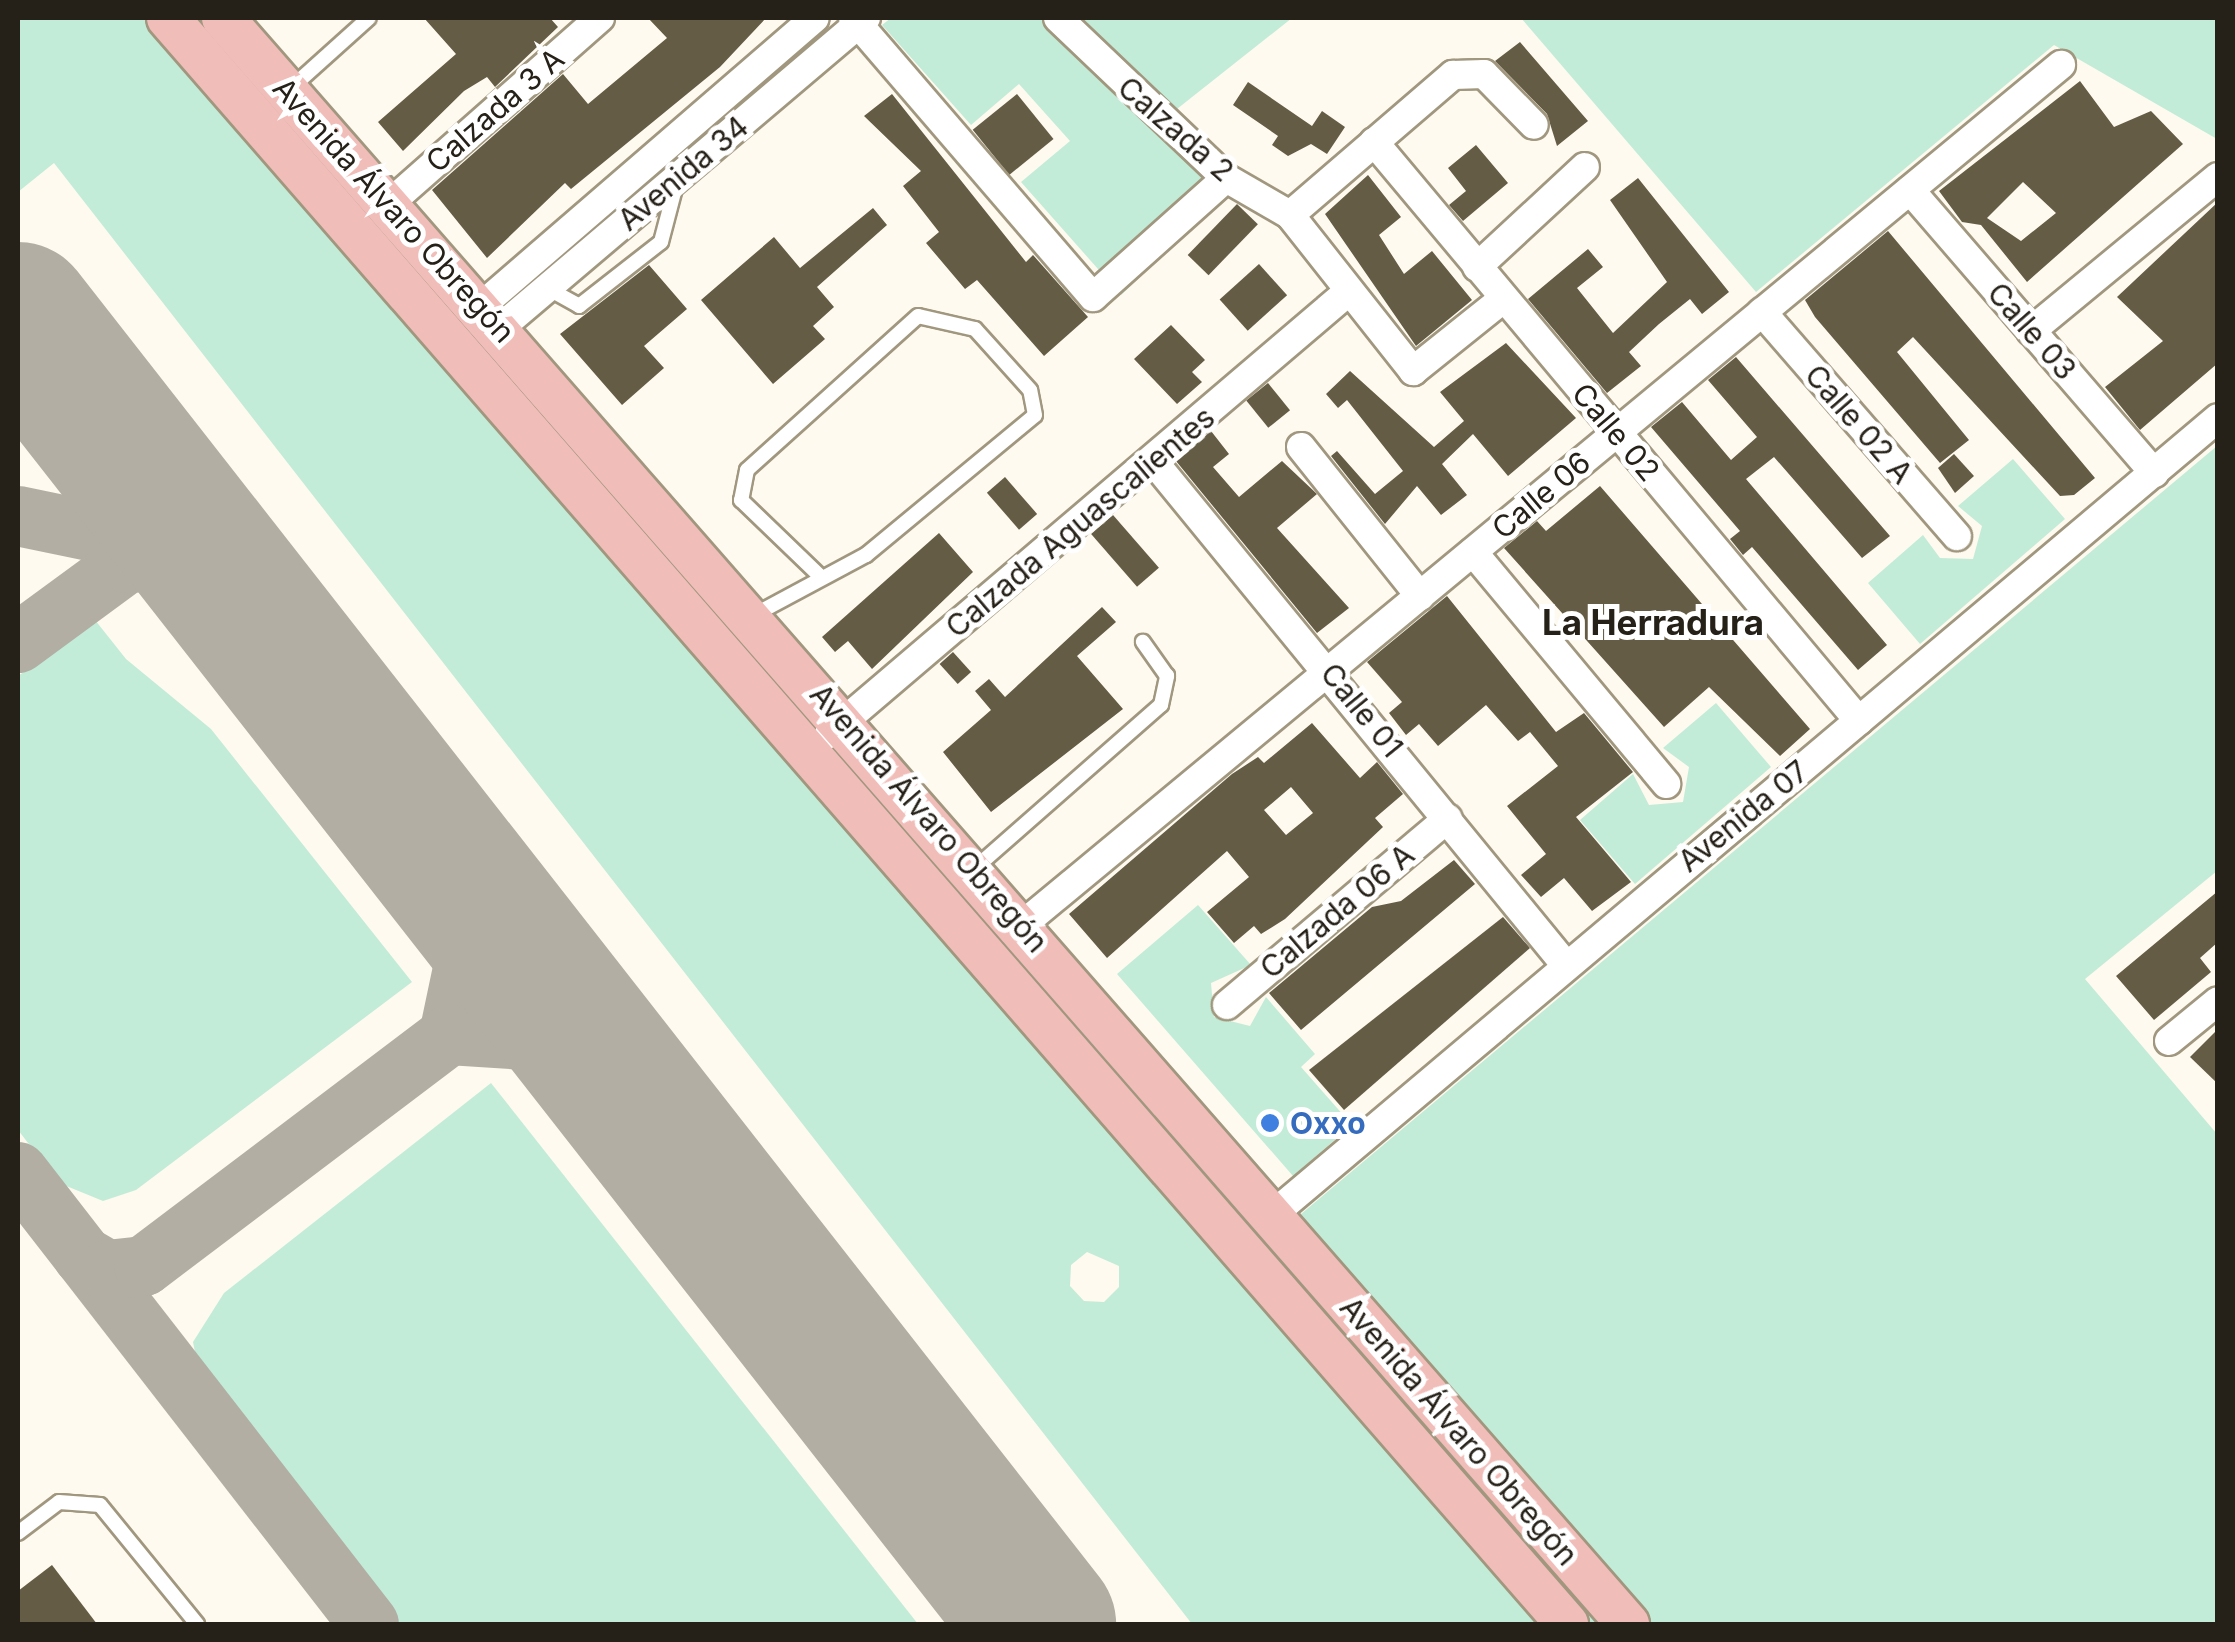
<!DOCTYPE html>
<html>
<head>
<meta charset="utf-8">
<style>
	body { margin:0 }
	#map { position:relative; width:2235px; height:1642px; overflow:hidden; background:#fefaef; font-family:Inter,sans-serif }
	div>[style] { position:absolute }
	.green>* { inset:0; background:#c2ecd7 }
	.taxiway>* { height:60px; margin:-30px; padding:0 30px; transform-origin:30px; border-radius:30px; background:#b2aea4 }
	.runway>* { height:150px; margin:-75px; padding:0 75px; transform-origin:75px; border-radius:75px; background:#b2aea4 }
	.building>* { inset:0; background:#655c45; transform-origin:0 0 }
	.roads { filter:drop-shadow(2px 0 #a1977f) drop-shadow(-2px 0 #a1977f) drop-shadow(0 2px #a1977f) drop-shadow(0 -2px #a1977f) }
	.service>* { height:14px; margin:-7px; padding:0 7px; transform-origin:7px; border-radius:7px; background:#fff }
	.minor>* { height:28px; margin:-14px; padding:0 14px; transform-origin:14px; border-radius:14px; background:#fff }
	.primary>* { height:42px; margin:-21px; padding:0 21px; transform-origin:21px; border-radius:21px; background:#f1bdb9 }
	.dots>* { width:28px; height:28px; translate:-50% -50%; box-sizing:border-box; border:5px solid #fff; border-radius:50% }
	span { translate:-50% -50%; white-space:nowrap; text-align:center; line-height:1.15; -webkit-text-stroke:10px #fff; paint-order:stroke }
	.street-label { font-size:30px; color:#252118 }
	.shop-label { font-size:30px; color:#366cbe; font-weight:700 }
	.left { translate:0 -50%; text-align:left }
	.quarter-label { font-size:35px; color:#252118; font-weight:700 }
	.frame { position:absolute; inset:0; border:20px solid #252118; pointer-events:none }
</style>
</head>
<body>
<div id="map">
	<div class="green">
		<div style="clip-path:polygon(evenodd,18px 18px,250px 18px,1301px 1214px,2217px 446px,2217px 871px,2085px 979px,2217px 1134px,2217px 1624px,1192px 1624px,54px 163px,18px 192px,18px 18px,1087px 1252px,1119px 1266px,1119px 1287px,1104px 1302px,1084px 1301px,1070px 1286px,1071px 1265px,1087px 1252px)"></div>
		<div style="clip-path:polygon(891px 18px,1292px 18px,1158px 124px,1232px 191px,1121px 295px,1021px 182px,1070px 141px,1019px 84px,971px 125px,882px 25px)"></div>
		<div style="clip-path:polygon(1521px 18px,2217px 18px,2217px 139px,2054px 45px,1756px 292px)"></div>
		<div style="clip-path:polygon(2013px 459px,2065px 519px,1920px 644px,1868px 583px,1923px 535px,1940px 558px,1973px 559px,1982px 526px,1958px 506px)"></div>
		<div style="clip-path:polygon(95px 620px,126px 659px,211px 729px,412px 982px,136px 1190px,103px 1201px,59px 1183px,18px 1130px,18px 676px)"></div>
		<div style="clip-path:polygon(1716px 703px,1771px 767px,1635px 884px,1580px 820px,1633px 774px,1649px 805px,1683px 802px,1689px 767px,1663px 748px)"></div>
		<div style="clip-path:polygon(1198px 905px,1251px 965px,1211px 983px,1214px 1017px,1250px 1026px,1266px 997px,1315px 1054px,1301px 1067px,1352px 1125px,1293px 1176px,1117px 974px)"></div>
		<div style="clip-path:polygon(491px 1083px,918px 1624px,393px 1624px,199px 1372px,193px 1342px,224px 1293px)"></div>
	</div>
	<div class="taxiway">
		<div style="left:18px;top:327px;width:42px;rotate:44deg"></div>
		<div style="left:18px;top:516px;width:148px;rotate:11.7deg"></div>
		<div style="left:163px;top:546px;width:81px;rotate:32.9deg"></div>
		<div style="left:18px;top:643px;width:135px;rotate:-36.3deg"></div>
		<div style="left:127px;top:563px;width:59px;rotate:-3.9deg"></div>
		<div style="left:440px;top:857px;width:92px;rotate:72.3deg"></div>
		<div style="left:468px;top:945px;width:92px;rotate:101.9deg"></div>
		<div style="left:18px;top:1172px;width:572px;rotate:52.17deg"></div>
		<div style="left:83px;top:1256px;width:28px;rotate:30deg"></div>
		<div style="left:107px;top:1270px;width:37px;rotate:-6deg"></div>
		<div style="left:144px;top:1266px;width:383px;rotate:-37.1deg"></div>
		<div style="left:449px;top:1035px;width:94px;rotate:3.7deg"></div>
		<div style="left:543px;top:1041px;width:44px;rotate:22.5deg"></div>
		<div style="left:584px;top:1058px;width:50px;rotate:39.4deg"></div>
		<div style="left:977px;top:1543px;width:86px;rotate:70.9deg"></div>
	</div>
	<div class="runway">
		<div style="left:18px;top:317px;width:1660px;rotate:51.95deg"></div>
	</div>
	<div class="building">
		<div style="clip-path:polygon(424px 18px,550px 18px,558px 27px,495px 87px,487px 77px,464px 91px,403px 151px,378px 122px,456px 54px)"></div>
		<div style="clip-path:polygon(648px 18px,766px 18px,720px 67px,571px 189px,565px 183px,487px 258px,432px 190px,563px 74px,588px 104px,667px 38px)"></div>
		<div style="clip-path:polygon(1520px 42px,1588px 121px,1557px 146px,1547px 114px,1495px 61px)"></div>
		<div style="clip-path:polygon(evenodd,2080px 81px,2114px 127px,2151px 111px,2183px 144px,2027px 282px,1981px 225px,1962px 222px,1939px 191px,2080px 81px,2023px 182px,2056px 213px,2021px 241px,1987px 218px,2023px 182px)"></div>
		<div style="clip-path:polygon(1248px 82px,1312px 126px,1322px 111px,1345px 127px,1327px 154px,1311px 144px,1288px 156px,1272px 145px,1278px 136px,1233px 105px)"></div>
		<div style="clip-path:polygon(892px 94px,1026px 262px,1033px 255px,1088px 317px,1044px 356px,977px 280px,965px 289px,926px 243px,939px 232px,903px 186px,921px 171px,864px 116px)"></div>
		<div style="left:1017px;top:94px;width:58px;height:57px;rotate:51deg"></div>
		<div style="clip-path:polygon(1476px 145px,1508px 183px,1463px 221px,1449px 205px,1466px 191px,1448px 168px)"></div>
		<div style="clip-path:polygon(1368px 175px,1401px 217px,1379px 235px,1404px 274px,1432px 251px,1472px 300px,1416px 346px,1325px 214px)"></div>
		<div style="clip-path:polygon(1638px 178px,1729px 292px,1702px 314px,1690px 299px,1659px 324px,1629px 352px,1641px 366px,1607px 393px,1528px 299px,1588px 249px,1603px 267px,1577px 288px,1613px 333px,1667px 282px,1610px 200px)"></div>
		<div style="clip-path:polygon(2218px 202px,2218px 363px,2140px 430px,2105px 387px,2163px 341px,2117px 297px)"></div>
		<div style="left:1237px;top:204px;width:29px;height:71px;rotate:44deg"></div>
		<div style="clip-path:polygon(873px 208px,887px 225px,817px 287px,834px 307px,813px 326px,825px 339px,773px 384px,701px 300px,774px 237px,800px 268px)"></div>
		<div style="clip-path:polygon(1888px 231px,2095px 478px,2074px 495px,2060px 496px,1913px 337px,1897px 352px,1969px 440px,1940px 463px,1815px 317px,1805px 300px)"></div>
		<div style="left:1259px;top:264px;width:42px;height:53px;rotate:48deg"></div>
		<div style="clip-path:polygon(649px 265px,687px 309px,644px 346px,664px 368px,622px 405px,560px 334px)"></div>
		<div style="clip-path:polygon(1171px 325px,1205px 360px,1192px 372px,1202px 382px,1177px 404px,1134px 359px)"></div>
		<div style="clip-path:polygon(1506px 343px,1576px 418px,1508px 476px,1473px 434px,1442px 464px,1467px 495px,1441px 515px,1417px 486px,1385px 524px,1331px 456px,1337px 451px,1375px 494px,1403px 471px,1347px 400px,1338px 408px,1326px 394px,1350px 371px,1434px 447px,1464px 421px,1440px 392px)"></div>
		<div style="clip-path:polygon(1736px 357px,1890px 536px,1862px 558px,1774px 457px,1746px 479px,1887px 645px,1858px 670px,1752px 547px,1743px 555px,1730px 539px,1740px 531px,1651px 427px,1682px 402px,1731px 460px,1757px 437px,1708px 380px)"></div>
		<div style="left:1268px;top:383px;width:35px;height:28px;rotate:51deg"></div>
		<div style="clip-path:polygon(1211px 431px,1229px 454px,1213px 467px,1239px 497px,1282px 461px,1317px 494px,1277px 528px,1349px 608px,1317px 633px,1176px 461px)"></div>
		<div style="clip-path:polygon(1954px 454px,1974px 476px,1955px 493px,1938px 468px)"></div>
		<div style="left:1005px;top:477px;width:49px;height:24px;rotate:49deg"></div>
		<div style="clip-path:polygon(1600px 486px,1810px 729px,1780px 756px,1709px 687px,1664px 727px,1504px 548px,1537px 521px,1546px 531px)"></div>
		<div style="left:1113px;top:515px;width:70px;height:29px;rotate:49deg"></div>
		<div style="clip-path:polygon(939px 533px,973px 572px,872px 669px,848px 641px,835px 652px,822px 637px)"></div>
		<div style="clip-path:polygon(1447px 596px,1556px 732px,1584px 713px,1633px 772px,1576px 817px,1631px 882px,1592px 911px,1564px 878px,1541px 897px,1521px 875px,1546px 854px,1507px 806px,1558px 766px,1530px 732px,1518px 741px,1486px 705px,1438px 746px,1419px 724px,1406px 735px,1389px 713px,1402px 702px,1367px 662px)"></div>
		<div style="clip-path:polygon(1102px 607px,1116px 622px,1077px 656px,1123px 709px,991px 812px,943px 752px,991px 710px,975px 691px,989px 679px,1005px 697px)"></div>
		<div style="left:953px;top:652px;width:27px;height:18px;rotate:48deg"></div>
		<div style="clip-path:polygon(evenodd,1312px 723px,1360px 778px,1377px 762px,1403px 794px,1375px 818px,1383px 827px,1285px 919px,1261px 934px,1254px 926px,1234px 943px,1207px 912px,1249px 877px,1227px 851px,1107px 958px,1069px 914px,1232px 774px,1258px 757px,1264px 763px,1312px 723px,1291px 787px,1313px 813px,1286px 835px,1264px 810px,1291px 787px)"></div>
		<div style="clip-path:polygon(1454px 860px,1475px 884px,1301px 1030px,1269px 993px,1372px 907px,1401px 901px)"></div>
		<div style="clip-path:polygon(2218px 891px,2218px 942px,2200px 958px,2211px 972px,2154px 1020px,2116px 976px)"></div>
		<div style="clip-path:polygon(1503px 917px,1530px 948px,1344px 1110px,1309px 1070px)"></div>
		<div style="clip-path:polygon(2218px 1029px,2218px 1084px,2190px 1057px)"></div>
		<div style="clip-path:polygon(52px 1565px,97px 1624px,18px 1624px,18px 1591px)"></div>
	</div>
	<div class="roads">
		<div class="service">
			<div style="left:292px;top:87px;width:103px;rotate:-41.9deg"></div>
			<div style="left:547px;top:288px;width:37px;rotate:29deg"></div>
			<div style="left:579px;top:306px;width:104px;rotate:-38deg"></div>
			<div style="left:661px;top:242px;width:63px;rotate:-75.3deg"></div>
			<div style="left:752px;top:616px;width:129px;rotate:-28.2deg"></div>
			<div style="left:866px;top:555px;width:219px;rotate:-39.6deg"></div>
			<div style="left:1035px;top:415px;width:25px;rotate:-101deg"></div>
			<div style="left:1030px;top:390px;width:82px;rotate:-132deg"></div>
			<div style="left:975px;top:329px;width:58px;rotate:-167.2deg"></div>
			<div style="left:918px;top:316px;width:230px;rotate:138deg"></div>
			<div style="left:747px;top:470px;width:31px;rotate:101deg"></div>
			<div style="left:741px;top:500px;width:107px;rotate:43.9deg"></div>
			<div style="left:974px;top:869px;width:249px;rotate:-41.3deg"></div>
			<div style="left:1161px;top:705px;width:30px;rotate:-78deg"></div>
			<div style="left:1167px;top:676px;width:42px;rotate:-125.2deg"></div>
			<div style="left:18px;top:1533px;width:51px;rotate:-37.1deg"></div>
			<div style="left:59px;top:1502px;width:41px;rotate:4.2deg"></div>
			<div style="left:100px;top:1505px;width:154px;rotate:50.8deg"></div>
		</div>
		<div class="minor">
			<div style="left:853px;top:18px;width:368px;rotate:49.3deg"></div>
			<div style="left:1093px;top:297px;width:178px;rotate:-41.8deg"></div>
			<div style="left:1058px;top:18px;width:232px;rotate:43.6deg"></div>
			<div style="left:1226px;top:178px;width:74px;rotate:30deg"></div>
			<div style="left:1290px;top:215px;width:199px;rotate:51.7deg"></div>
			<div style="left:1413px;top:371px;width:115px;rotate:-38.7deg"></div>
			<div style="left:1374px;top:142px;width:755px;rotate:50.05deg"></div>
			<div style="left:1910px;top:190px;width:374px;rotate:49.2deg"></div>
			<div style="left:390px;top:203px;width:280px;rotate:-41.4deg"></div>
			<div style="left:1290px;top:215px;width:215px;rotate:-40.7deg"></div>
			<div style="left:1453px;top:75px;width:31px;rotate:-2deg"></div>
			<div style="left:1484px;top:74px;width:71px;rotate:45.6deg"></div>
			<div style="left:1477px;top:267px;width:147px;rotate:-42.8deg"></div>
			<div style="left:480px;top:307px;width:442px;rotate:-40.8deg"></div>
			<div style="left:1762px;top:312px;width:297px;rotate:49deg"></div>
			<div style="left:500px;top:328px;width:480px;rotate:-40.3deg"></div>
			<div style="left:2031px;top:331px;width:242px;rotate:-39.5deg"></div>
			<div style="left:1301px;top:447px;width:191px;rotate:51.4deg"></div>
			<div style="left:1154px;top:462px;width:647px;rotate:50.7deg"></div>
			<div style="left:1473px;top:552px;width:302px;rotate:50.2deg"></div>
			<div style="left:829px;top:734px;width:683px;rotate:-40.43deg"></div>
			<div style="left:1022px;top:925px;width:1349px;rotate:-39.62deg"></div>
			<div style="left:1227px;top:1005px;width:289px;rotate:-40.2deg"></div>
			<div style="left:2169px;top:1041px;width:63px;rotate:-39.2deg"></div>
			<div style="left:1271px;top:1216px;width:1238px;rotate:-40.12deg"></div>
		</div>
		<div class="primary">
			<div style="left:168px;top:18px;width:2130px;rotate:48.94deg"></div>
			<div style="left:223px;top:18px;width:2134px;rotate:48.82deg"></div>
		</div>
	</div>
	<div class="dots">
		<div style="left:1270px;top:1123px;background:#3f7fe0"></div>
	</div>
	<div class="street-label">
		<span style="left:495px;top:110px;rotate:-41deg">Calzada 3 A</span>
		<span style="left:1176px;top:129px;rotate:41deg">Calzada 2</span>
		<span style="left:683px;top:173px;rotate:-40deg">Avenida 34</span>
		<span style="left:394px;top:210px;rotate:48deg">Avenida Álvaro Obregón</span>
		<span style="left:2032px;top:331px;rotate:49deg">Calle 03</span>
		<span style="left:1859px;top:424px;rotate:49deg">Calle 02 A</span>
		<span style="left:1616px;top:432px;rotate:50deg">Calle 02</span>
		<span style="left:1541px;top:495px;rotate:-40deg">Calle 06</span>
		<span style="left:1080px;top:522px;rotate:-40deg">Calzada Aguascalientes</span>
		<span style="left:1362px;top:710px;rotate:51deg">Calle 01</span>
		<span style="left:1743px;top:816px;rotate:-39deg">Avenida 07</span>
		<span style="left:929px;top:818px;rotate:49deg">Avenida Álvaro Obregón</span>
		<span style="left:1337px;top:911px;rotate:-40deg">Calzada 06 A</span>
		<span style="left:1459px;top:1431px;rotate:49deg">Avenida Álvaro Obregón</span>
	</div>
	<div class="shop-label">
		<span class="left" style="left:1290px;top:1123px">Oxxo</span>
	</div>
	<div class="quarter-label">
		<span style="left:1653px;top:622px">La Herradura</span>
	</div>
	<div class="frame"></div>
</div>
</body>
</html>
